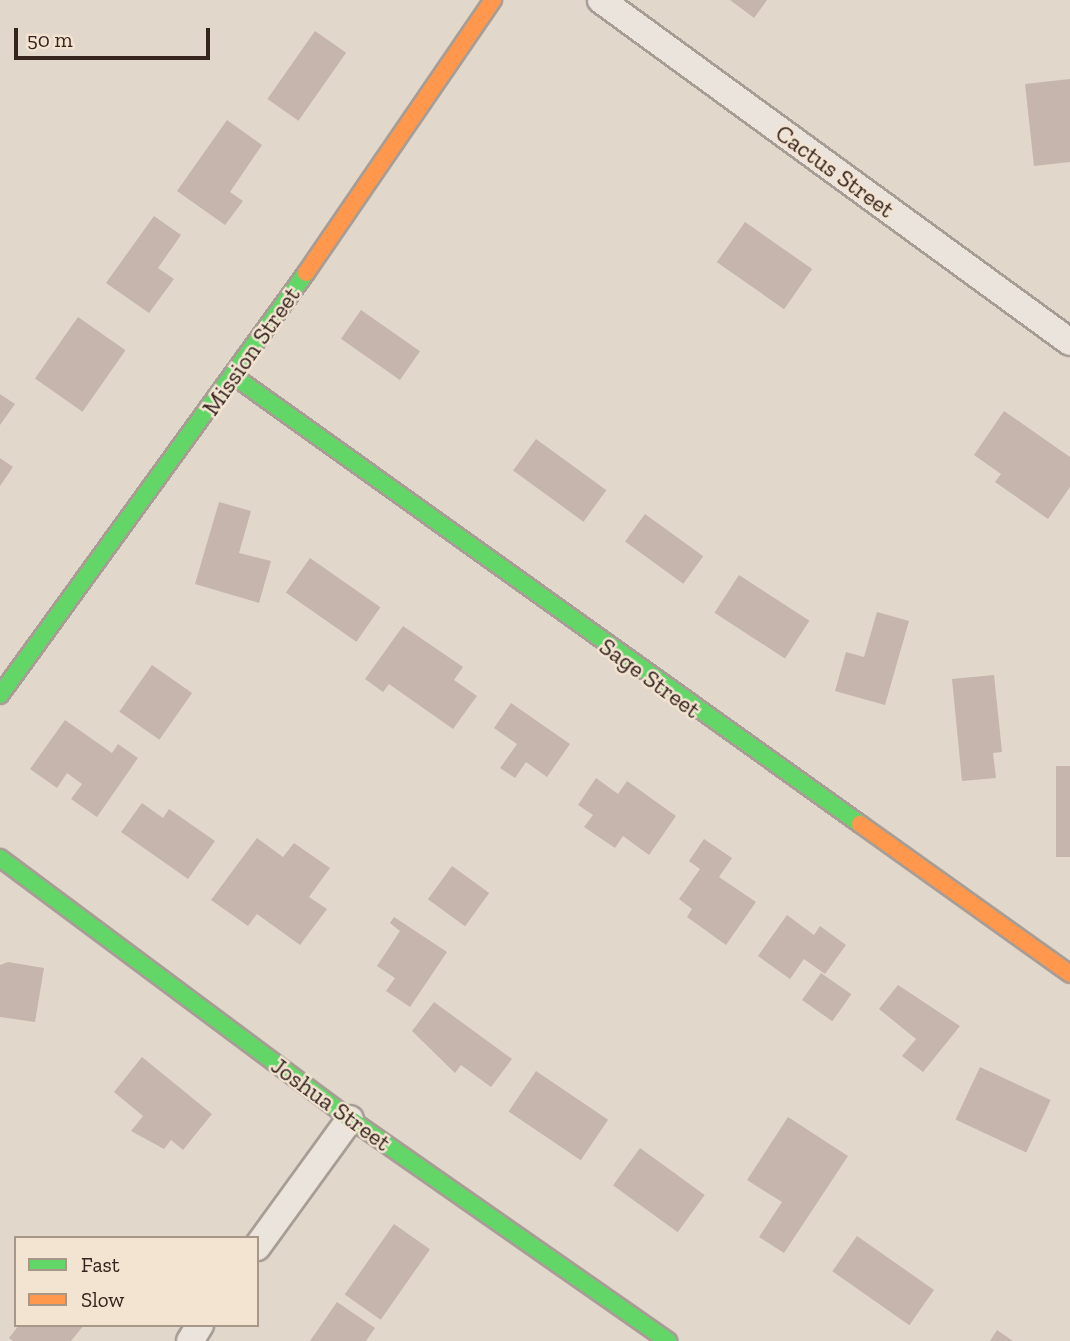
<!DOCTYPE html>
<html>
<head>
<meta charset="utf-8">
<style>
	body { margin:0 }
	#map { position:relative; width:1070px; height:1341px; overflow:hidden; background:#e2d7cb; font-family:"Zilla Slab",serif }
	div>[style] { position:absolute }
	.building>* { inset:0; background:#c6b5ac; transform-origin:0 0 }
	.roads { filter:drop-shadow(2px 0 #a79d95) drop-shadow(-2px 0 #a79d95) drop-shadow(0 2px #a79d95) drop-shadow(0 -2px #a79d95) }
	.street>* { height:26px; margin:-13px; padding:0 13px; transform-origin:13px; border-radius:13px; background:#eae4dd }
	.fast>* { height:16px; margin:-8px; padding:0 8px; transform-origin:8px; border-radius:8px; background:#63d668 }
	.slow>* { height:16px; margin:-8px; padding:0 8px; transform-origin:8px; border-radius:8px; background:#ff974d }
	span { translate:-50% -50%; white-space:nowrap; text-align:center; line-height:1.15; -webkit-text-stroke:5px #f3e3d1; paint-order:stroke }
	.street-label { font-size:24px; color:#35241e }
	.legend { position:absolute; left:14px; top:1236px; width:245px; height:91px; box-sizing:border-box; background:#f3e3d1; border:2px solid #a79789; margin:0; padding:9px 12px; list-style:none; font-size:21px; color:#35241e }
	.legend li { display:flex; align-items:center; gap:14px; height:35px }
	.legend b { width:35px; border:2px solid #a79789 }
	.scale { position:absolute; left:14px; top:28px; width:196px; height:32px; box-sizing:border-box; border:4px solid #35241e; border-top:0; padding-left:9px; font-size:21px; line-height:24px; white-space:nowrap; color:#35241e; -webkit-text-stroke:5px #f3e3d1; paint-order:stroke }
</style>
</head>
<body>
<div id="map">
	<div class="building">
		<div style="clip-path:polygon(730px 0,767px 0,754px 18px)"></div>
		<div style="left:315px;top:31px;width:38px;height:83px;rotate:35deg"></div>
		<div style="clip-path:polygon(1070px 79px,1070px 162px,1034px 166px,1025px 84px)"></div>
		<div style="clip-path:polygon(227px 120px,262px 145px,230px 192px,243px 201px,225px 225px,177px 191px)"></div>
		<div style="clip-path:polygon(154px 216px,181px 235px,158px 268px,174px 279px,149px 313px,106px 283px)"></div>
		<div style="left:745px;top:222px;width:82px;height:49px;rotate:35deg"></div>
		<div style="left:361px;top:310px;width:72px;height:35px;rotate:35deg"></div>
		<div style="left:78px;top:317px;width:58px;height:75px;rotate:35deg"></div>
		<div style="clip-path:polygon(0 394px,15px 404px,0 425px)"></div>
		<div style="clip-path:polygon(1004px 411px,1070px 457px,1070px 487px,1048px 519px,995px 482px,1001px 474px,974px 455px)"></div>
		<div style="left:536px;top:439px;width:87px;height:39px;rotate:36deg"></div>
		<div style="clip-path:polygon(0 458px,13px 467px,0 486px)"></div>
		<div style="clip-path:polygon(219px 502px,251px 511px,239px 553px,271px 561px,259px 603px,195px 584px)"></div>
		<div style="left:645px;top:514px;width:72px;height:34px;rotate:36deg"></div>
		<div style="left:310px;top:558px;width:86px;height:42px;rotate:35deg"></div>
		<div style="left:739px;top:575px;width:84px;height:45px;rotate:33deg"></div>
		<div style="clip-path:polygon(877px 612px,909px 621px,885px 705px,835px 691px,846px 652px,864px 657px)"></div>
		<div style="clip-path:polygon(403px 626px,463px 667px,454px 680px,477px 696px,453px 729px,389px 684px,383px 692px,365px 679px)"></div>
		<div style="left:152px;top:665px;width:49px;height:57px;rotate:35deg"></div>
		<div style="clip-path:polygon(994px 675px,1002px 752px,993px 753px,996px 778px,962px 781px,952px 679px)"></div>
		<div style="clip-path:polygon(511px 703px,570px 744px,547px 777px,526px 762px,515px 778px,500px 768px,517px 744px,494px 728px)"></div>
		<div style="clip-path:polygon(65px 720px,112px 753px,118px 744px,138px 758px,97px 817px,71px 799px,82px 784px,67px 773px,57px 788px,30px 769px)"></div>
		<div style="left:1056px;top:766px;width:14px;height:91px"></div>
		<div style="clip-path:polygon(596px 778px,618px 794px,627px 781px,676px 816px,649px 855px,623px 836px,615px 848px,584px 827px,593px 815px,578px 805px)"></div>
		<div style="clip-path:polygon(142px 803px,163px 818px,169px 809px,215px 841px,188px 879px,121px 832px)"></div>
		<div style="clip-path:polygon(257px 838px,283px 857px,294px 843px,330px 868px,309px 897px,327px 909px,300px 945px,257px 914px,248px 926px,211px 900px)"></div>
		<div style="clip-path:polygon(704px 839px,732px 858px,719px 877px,756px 902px,726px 945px,687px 917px,692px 909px,679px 899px,700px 869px,689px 861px)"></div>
		<div style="left:452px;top:866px;width:46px;height:41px;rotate:36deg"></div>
		<div style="clip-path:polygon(787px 915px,814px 935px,820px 926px,846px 945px,825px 974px,804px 959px,790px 979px,758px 956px)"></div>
		<div style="clip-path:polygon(394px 917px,447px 952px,410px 1007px,386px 991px,395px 978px,377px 966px,400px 931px,390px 923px)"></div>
		<div style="clip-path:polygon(8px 962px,44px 968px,35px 1022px,0 1017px,0 965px)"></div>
		<div style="left:821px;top:973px;width:37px;height:33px;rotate:35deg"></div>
		<div style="clip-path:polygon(898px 985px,960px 1026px,923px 1072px,902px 1056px,916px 1039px,879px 1009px)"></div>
		<div style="clip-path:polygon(434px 1002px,512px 1059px,491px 1087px,461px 1065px,455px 1073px,412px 1031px)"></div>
		<div style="clip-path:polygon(142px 1057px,212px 1114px,183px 1150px,171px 1140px,164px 1149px,131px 1131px,143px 1116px,114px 1092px)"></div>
		<div style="left:980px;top:1067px;width:78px;height:58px;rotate:25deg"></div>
		<div style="left:536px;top:1071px;width:87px;height:49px;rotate:34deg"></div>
		<div style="clip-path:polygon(788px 1117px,848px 1156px,784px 1253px,759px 1237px,782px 1202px,747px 1180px)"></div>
		<div style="left:640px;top:1148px;width:80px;height:46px;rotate:36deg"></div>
		<div style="left:394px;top:1224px;width:44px;height:86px;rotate:35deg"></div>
		<div style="left:857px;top:1236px;width:94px;height:43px;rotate:35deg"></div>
		<div style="clip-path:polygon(337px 1302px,375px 1328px,366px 1341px,310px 1341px)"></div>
		<div style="clip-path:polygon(19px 1325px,84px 1325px,71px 1341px,13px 1341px,9px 1338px)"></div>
		<div style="clip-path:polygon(997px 1330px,1013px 1341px,990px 1341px)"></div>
	</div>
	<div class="roads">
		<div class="street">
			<div style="left:601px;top:0;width:580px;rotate:36.1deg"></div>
			<div style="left:257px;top:1247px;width:158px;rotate:-54deg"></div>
			<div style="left:190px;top:1341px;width:19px;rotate:-58deg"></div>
		</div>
		<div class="fast">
			<div style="left:235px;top:377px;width:768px;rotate:35.57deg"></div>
			<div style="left:0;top:695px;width:521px;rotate:-54.05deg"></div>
			<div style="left:0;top:858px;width:437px;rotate:36.7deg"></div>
			<div style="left:350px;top:1119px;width:388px;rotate:34.9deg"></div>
		</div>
		<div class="slow">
			<div style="left:306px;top:273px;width:331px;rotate:-55.6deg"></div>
			<div style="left:860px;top:824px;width:258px;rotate:35.5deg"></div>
		</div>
	</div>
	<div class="street-label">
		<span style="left:835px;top:171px;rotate:36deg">Cactus Street</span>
		<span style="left:251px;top:351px;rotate:-55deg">Mission Street</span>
		<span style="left:650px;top:678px;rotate:36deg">Sage Street</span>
		<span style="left:331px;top:1104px;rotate:36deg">Joshua Street</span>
	</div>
	<ul class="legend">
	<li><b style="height:9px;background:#63d668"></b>Fast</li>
	<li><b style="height:9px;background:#ff974d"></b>Slow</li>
	</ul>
	<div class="scale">50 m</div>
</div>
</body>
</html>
